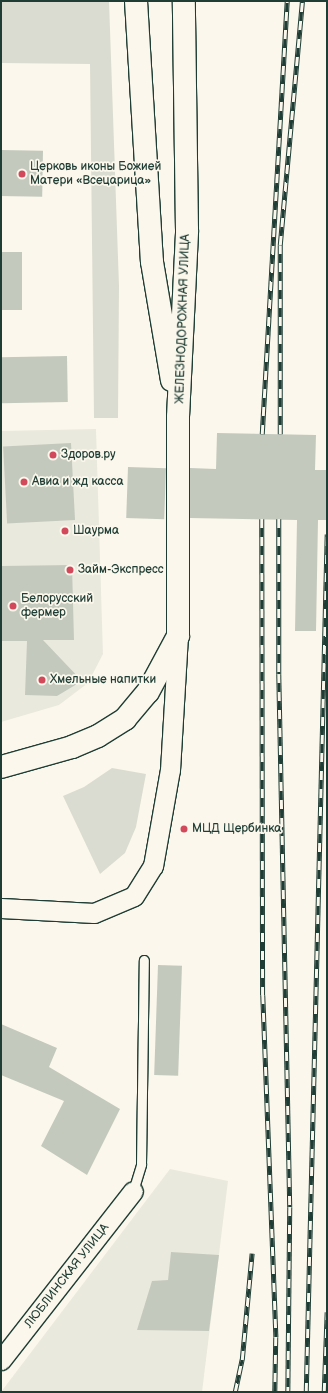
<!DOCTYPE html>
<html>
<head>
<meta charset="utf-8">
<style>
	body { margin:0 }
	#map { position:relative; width:328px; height:1393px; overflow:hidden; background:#fbf7ec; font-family:"Balsamiq Sans",sans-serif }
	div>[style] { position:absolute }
	.built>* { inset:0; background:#eae9de }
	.green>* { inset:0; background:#dbdcd1 }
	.building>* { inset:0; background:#c4c9be; transform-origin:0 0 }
	.roads { filter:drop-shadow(1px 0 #1f3d34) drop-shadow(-1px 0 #1f3d34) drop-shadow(0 1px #1f3d34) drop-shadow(0 -1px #1f3d34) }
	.lane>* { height:9px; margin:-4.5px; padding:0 4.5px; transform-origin:4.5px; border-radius:4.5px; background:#fbf7ec }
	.street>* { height:19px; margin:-9.5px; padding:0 9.5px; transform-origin:9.5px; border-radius:9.5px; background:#fbf7ec }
	.secondary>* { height:22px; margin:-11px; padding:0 11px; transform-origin:11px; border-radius:11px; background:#fbf7ec }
	.rail>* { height:4.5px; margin-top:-2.25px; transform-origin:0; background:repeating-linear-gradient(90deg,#fbf7ec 0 9px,#1f3d34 0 18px); box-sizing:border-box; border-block:1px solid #1f3d34 }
	.dots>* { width:11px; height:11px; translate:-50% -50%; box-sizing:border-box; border:2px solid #fbf7ec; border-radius:50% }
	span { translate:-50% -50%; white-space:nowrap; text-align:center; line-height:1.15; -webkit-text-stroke:3.5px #fbf7ec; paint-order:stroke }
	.poi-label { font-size:12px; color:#1f3d34 }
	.left { translate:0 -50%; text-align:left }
	.street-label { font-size:12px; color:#1f3d34 }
	.frame { position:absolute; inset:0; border:2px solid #1f3d34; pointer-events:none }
</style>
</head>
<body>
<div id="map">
	<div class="built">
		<div style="clip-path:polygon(96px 429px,103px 654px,88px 683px,59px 705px,1px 722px,1px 431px)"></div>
		<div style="clip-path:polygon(170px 1169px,228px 1181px,202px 1392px,1px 1392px)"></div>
	</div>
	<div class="green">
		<div style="clip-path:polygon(1px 1px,109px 1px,119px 286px,118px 418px,94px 418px,90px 64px,1px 63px)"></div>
		<div style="clip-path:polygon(112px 768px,146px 774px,136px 827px,125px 853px,100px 874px,63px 796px,84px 787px)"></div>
	</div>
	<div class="building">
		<div style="left:1px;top:150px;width:42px;height:46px;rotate:1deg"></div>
		<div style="left:1px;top:252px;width:21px;height:58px"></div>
		<div style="left:67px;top:356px;width:46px;height:66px;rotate:89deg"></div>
		<div style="clip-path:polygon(217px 433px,316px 435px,315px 470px,327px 470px,327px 520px,318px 520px,316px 631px,295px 631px,297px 520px,190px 518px,190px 468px,216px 469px)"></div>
		<div style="left:71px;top:443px;width:77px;height:68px;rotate:87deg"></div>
		<div style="left:128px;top:467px;width:38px;height:51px;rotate:2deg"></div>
		<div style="clip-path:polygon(72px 565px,74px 640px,43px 640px,82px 681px,57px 696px,25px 695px,27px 641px,2px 641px,1px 566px)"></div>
		<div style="left:158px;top:965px;width:24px;height:110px;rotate:2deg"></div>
		<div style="clip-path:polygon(1px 1024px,57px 1048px,49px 1067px,120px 1109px,87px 1175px,41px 1146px,64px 1101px,1px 1075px)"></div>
		<div style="clip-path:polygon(171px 1252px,219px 1255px,209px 1331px,137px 1330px,152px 1281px,168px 1280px)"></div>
	</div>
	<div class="roads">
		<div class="lane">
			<div style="left:133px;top:1191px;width:28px;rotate:-73deg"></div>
			<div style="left:141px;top:1164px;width:204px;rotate:-89.2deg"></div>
		</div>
		<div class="street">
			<div style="left:1px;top:908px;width:93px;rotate:3.1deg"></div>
			<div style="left:94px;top:913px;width:43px;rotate:-23deg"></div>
			<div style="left:134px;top:896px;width:36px;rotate:-58deg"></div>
			<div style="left:153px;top:866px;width:97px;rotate:-80deg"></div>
			<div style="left:170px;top:770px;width:133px;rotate:-86.6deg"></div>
			<div style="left:1px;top:1360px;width:214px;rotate:-52deg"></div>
		</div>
		<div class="secondary">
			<div style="left:136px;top:1px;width:261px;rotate:86.5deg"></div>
			<div style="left:152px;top:262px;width:120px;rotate:80.4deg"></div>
			<div style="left:1px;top:767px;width:74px;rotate:-15.7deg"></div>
			<div style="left:72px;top:747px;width:28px;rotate:-23deg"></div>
			<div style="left:98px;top:736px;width:32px;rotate:-32deg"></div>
			<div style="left:125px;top:719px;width:35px;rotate:-50deg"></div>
			<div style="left:148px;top:692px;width:64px;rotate:-61.8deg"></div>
			<div style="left:178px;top:636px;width:219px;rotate:-90deg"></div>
			<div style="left:178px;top:417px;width:187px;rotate:-87.2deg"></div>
			<div style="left:187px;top:230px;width:229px;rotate:-90.8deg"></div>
		</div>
	</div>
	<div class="rail">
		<div style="left:262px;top:434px;width:434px;rotate:-86.7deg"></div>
		<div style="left:280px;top:434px;width:189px;rotate:-90deg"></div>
		<div style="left:280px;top:245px;width:245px;rotate:-84.8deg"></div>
		<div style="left:262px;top:519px;width:476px;rotate:89.9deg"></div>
		<div style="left:263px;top:995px;width:342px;rotate:87.8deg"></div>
		<div style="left:276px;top:1337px;width:55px;rotate:91deg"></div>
		<div style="left:279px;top:519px;width:155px;rotate:90deg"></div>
		<div style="left:279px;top:674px;width:533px;rotate:88.82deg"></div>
		<div style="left:290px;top:1207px;width:185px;rotate:90.6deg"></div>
		<div style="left:235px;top:1392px;width:33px;rotate:-78deg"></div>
		<div style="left:242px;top:1360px;width:107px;rotate:-84.7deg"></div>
		<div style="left:306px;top:1392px;width:858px;rotate:-88.6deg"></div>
		<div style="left:324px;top:1392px;width:80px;rotate:-87.9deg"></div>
	</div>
	<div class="dots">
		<div style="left:22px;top:174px;background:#d1495b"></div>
		<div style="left:53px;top:455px;background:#d1495b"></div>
		<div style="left:24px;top:482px;background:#d1495b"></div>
		<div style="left:65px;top:531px;background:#d1495b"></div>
		<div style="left:70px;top:570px;background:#d1495b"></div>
		<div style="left:13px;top:606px;background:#d1495b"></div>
		<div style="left:42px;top:680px;background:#d1495b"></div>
		<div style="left:184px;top:829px;background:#d1495b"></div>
	</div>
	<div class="poi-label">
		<span class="left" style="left:30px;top:174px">Церковь иконы Божией<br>Матери «Всецарица»</span>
		<span class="left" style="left:61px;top:455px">Здоров.ру</span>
		<span class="left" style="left:32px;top:482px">Авиа и жд касса</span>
		<span class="left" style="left:73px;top:531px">Шаурма</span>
		<span class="left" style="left:78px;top:570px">Займ-Экспресс</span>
		<span class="left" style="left:21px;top:606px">Белорусский<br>фермер</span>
		<span class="left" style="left:50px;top:680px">Хмельные напитки</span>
		<span class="left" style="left:192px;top:829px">МЦД Щербинка</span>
	</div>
	<div class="street-label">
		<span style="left:183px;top:319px;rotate:-88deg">ЖЕЛЕЗНОДОРОЖНАЯ УЛИЦА</span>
		<span style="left:67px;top:1276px;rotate:-52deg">ЛЮБЛИНСКАЯ УЛИЦА</span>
	</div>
	<div class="frame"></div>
</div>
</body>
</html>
